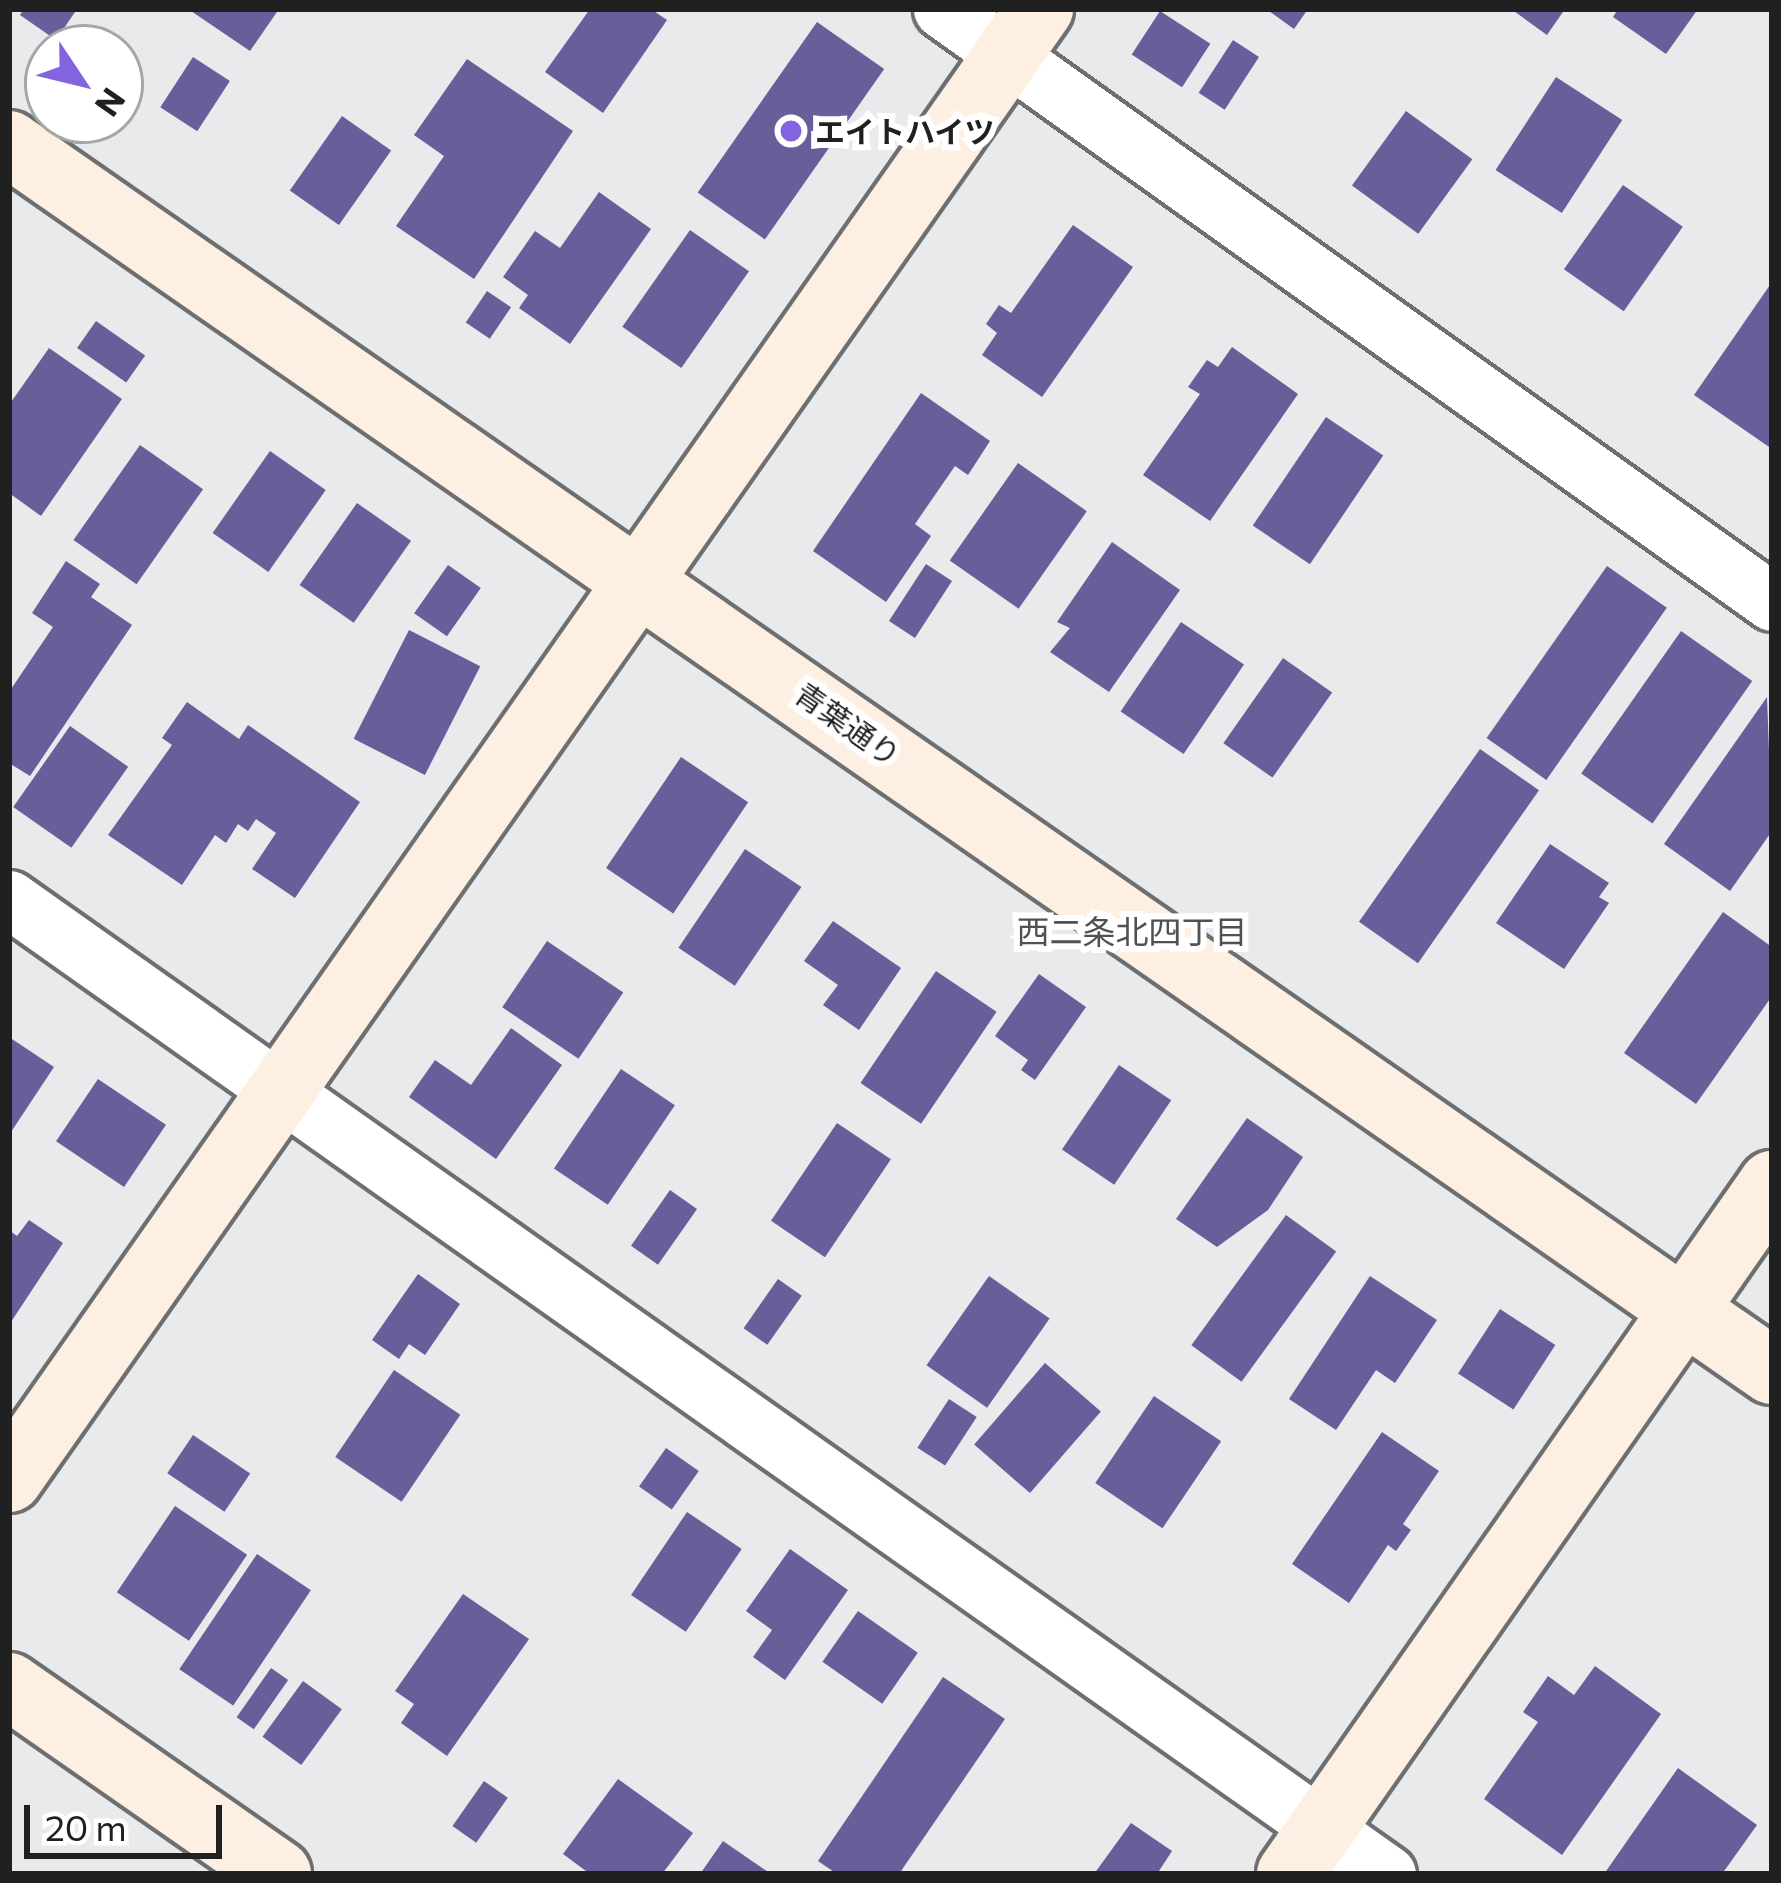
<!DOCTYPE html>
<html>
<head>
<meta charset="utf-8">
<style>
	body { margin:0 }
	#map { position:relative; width:1781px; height:1883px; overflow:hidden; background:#e8eaec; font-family:Commissioner,"Noto Sans JP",sans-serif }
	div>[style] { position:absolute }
	.building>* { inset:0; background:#665f99; transform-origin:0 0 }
	.roads { filter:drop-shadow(3px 0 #6d6f71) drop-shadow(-3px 0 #6d6f71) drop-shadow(0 3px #6d6f71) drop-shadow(0 -3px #6d6f71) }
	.street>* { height:57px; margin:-28.5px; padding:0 28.5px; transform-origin:28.5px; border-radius:28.5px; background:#fff }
	.secondary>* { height:66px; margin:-33px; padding:0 33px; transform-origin:33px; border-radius:33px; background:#feefe3 }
	.dots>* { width:33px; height:33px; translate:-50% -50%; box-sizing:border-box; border:6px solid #fff; border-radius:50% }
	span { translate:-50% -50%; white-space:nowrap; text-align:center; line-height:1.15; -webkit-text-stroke:12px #fff; paint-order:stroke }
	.poi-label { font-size:30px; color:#1f2020; font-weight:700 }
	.left { translate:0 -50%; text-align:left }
	.street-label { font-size:30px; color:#1f2020 }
	.neighbourhood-label { font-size:33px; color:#4f5152 }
	.frame { position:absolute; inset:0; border:12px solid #1f2020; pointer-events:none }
	.north { position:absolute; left:24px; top:24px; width:120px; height:120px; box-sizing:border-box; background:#fff; border:3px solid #a5a6a6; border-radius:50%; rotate:125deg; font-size:33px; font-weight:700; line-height:48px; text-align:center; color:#1f2020 }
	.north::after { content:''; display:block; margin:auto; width:42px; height:54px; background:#8264e0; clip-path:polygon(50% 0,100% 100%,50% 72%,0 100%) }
	.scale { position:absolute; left:24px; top:1805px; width:198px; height:54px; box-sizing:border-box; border:6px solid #1f2020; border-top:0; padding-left:15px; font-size:36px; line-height:42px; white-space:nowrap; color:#1f2020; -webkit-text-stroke:9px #fff; paint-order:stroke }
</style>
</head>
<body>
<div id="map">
	<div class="building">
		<div style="clip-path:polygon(24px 9px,77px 9px,56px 40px,20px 15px)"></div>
		<div style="clip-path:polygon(188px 9px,279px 9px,250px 51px)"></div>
		<div style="clip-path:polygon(590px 9px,651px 9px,667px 20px,603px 113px,545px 72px)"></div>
		<div style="clip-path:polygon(1266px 9px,1308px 9px,1294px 29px)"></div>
		<div style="clip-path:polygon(1511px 9px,1565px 9px,1547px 35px)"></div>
		<div style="clip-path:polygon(1618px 9px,1698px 9px,1666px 54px,1613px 17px)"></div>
		<div style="left:1160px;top:11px;width:60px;height:52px;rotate:33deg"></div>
		<div style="left:817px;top:22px;width:82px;height:208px;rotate:35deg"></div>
		<div style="left:1233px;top:40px;width:31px;height:63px;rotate:33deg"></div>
		<div style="left:193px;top:57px;width:44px;height:60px;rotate:33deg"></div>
		<div style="clip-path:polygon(467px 59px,573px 131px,474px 279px,396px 226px,444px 156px,414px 135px)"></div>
		<div style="left:1556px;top:77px;width:79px;height:111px;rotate:33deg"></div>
		<div style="left:1406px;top:111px;width:82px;height:92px;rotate:36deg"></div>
		<div style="left:342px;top:116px;width:60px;height:91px;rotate:35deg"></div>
		<div style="left:1623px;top:185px;width:73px;height:103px;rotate:35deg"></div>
		<div style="clip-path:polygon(599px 192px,651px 229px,570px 344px,519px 308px,528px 295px,503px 277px,535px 231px,560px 248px)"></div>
		<div style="clip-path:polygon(1073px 225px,1133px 267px,1042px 397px,982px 355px,997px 333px,986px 324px,999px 305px,1011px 313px)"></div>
		<div style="left:690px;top:230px;width:72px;height:118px;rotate:35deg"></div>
		<div style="clip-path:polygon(1772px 282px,1772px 449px,1694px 395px)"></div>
		<div style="left:487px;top:291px;width:29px;height:38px;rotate:34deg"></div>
		<div style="left:96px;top:321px;width:60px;height:33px;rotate:35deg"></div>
		<div style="clip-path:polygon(1232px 347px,1298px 394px,1210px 521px,1143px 475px,1200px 394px,1188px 387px,1207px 360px,1218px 367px)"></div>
		<div style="clip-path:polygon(49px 348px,122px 399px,41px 516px,9px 493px,9px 405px)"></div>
		<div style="clip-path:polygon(921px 393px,990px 441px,968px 475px,955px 466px,915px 524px,931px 536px,886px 602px,813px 551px)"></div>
		<div style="left:1326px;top:417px;width:69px;height:131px;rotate:34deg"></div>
		<div style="left:140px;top:445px;width:77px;height:116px;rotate:35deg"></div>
		<div style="left:270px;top:451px;width:68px;height:100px;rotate:35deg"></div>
		<div style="left:1018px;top:463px;width:84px;height:119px;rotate:35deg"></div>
		<div style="left:357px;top:503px;width:66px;height:100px;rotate:35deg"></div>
		<div style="clip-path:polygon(1112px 542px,1180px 590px,1109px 692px,1050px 652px,1070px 628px,1057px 622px)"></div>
		<div style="clip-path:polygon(66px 561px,100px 584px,91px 597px,132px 625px,30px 776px,9px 763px,9px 692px,53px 627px,32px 613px)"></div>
		<div style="left:926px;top:564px;width:31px;height:68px;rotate:33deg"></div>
		<div style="left:448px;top:565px;width:40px;height:59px;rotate:35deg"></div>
		<div style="left:1607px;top:566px;width:73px;height:210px;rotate:35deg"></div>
		<div style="left:1181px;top:622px;width:76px;height:108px;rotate:34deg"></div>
		<div style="left:409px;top:630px;width:80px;height:122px;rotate:27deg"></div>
		<div style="left:1681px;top:631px;width:87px;height:174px;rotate:35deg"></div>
		<div style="left:1283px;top:658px;width:60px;height:104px;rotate:35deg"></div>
		<div style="clip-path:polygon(1767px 697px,1772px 831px,1730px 891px,1664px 844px)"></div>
		<div style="clip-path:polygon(187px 702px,239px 739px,248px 725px,360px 802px,295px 898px,252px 869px,276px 833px,256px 819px,248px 831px,238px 824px,226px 843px,215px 835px,182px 885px,108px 835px,172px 745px,162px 738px)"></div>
		<div style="left:70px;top:726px;width:71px;height:99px;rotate:35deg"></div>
		<div style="left:1480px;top:749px;width:72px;height:211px;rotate:35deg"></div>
		<div style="left:681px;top:757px;width:81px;height:134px;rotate:34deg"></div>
		<div style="clip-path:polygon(1550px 844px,1609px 883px,1599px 897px,1609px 903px,1564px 969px,1496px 923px)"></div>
		<div style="left:745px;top:849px;width:68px;height:119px;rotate:34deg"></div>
		<div style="clip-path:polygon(1723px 912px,1772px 947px,1772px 996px,1696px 1104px,1624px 1053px)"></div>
		<div style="clip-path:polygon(833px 921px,901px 968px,859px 1030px,823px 1005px,838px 985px,804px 961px)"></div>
		<div style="left:547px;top:941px;width:92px;height:80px;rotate:34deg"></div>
		<div style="left:936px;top:971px;width:73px;height:135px;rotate:34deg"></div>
		<div style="clip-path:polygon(1039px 974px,1086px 1007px,1035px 1080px,1021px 1070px,1028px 1060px,995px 1036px)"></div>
		<div style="clip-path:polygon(511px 1028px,562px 1065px,496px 1159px,409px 1097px,435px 1060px,471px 1085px)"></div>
		<div style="clip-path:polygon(9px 1037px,54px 1067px,9px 1135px)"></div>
		<div style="left:1119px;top:1065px;width:63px;height:102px;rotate:34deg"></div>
		<div style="left:621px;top:1069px;width:65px;height:120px;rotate:34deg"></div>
		<div style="left:98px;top:1079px;width:82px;height:75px;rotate:34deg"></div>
		<div style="clip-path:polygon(1247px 1118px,1303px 1157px,1268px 1210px,1217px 1247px,1176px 1219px)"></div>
		<div style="left:837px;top:1123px;width:65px;height:118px;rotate:34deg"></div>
		<div style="left:670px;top:1190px;width:33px;height:68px;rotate:35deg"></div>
		<div style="left:1286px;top:1215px;width:62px;height:161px;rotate:36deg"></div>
		<div style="clip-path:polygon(29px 1220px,63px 1243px,9px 1325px,9px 1230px,17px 1236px)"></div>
		<div style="clip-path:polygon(418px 1274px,460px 1304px,425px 1355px,409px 1344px,399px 1359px,372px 1340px)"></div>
		<div style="left:989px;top:1276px;width:74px;height:109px;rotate:35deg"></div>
		<div style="clip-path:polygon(1370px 1276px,1437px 1320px,1395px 1383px,1376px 1370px,1336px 1430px,1289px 1399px)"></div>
		<div style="left:778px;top:1279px;width:29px;height:60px;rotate:35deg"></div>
		<div style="left:1500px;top:1309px;width:66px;height:77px;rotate:33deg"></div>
		<div style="left:1045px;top:1363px;width:74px;height:108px;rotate:41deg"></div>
		<div style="left:394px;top:1370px;width:80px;height:105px;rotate:34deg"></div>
		<div style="left:1154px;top:1396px;width:81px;height:105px;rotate:34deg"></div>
		<div style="left:949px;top:1399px;width:33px;height:58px;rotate:33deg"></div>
		<div style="clip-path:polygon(1382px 1432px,1439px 1471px,1403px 1524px,1411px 1530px,1396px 1551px,1388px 1545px,1349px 1603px,1292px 1564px)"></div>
		<div style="left:193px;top:1435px;width:69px;height:46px;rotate:34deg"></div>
		<div style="left:666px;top:1448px;width:40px;height:47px;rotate:35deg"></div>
		<div style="left:175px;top:1506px;width:87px;height:104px;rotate:34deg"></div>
		<div style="left:687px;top:1512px;width:66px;height:100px;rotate:34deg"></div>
		<div style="clip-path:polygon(790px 1549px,848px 1590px,785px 1680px,753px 1657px,772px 1630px,746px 1611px)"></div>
		<div style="left:257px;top:1554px;width:65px;height:139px;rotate:34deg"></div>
		<div style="clip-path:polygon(463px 1594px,529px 1639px,447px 1756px,401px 1723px,414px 1704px,395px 1691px)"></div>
		<div style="left:858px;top:1611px;width:73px;height:62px;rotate:35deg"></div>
		<div style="clip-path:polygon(1595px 1666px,1661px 1714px,1562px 1855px,1484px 1799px,1538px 1722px,1523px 1712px,1548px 1676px,1574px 1695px)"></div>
		<div style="left:271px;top:1668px;width:21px;height:60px;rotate:35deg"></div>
		<div style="clip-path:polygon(943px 1677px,1005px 1719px,899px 1874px,837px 1874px,818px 1861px)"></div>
		<div style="left:303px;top:1681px;width:48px;height:69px;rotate:36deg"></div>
		<div style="clip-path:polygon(1678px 1768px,1757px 1825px,1722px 1874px,1604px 1874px)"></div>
		<div style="clip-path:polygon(618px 1779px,693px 1833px,662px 1874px,590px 1874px,563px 1854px)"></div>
		<div style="left:484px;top:1781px;width:29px;height:55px;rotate:35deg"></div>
		<div style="clip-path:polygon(1131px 1823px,1172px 1851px,1157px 1874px,1094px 1874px)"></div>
		<div style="clip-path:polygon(723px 1841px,771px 1874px,700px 1874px)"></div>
	</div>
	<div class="roads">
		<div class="street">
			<div style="left:942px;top:9px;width:1020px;rotate:35.54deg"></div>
			<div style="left:9px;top:899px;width:1688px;rotate:35.28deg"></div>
		</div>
		<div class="secondary">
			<div style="left:9px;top:144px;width:2148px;rotate:34.84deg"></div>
			<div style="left:9px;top:1479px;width:1796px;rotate:-54.96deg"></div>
			<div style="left:9px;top:1686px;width:328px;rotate:34.9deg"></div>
			<div style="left:1290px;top:1874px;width:842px;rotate:-55.06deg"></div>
		</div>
	</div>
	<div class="dots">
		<div style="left:791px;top:131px;background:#8264e0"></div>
	</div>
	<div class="poi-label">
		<span class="left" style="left:815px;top:131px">エイトハイツ</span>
	</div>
	<div class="street-label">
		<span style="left:848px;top:724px;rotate:35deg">青葉通り</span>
	</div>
	<div class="neighbourhood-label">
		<span style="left:1132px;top:931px">西二条北四丁目</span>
	</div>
	<div class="frame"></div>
	<div class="north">N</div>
	<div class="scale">20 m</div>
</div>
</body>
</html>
